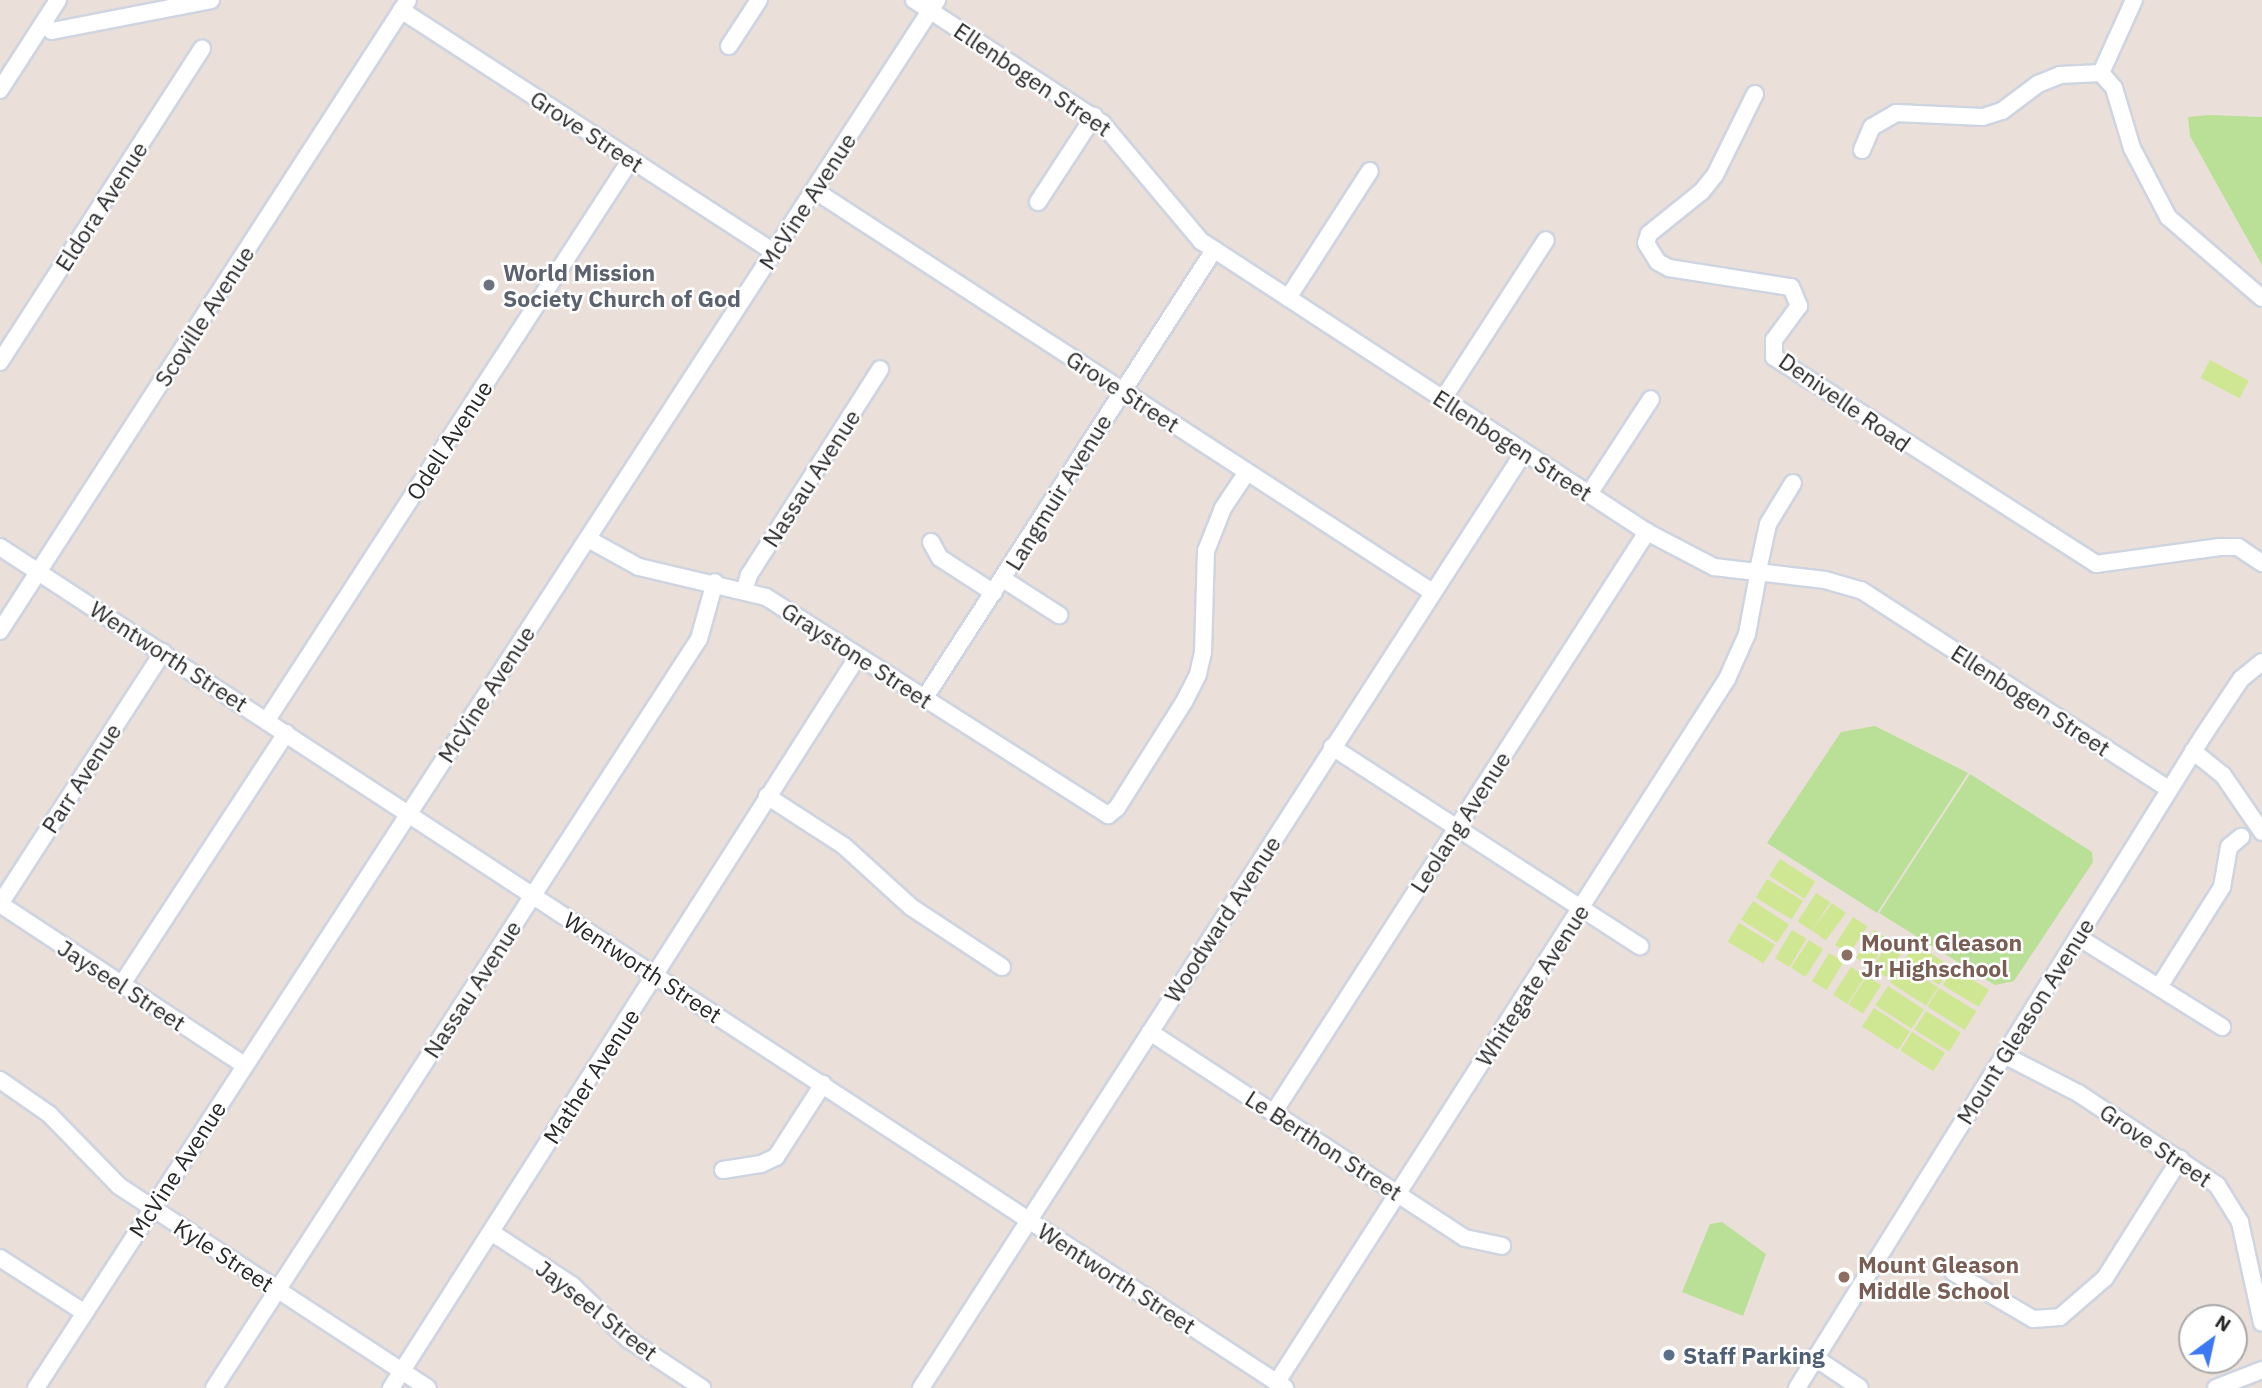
<!DOCTYPE html>
<html>
<head>
<meta charset="utf-8">
<style>
	body { margin:0 }
	#map { position:relative; width:2262px; height:1388px; overflow:hidden; background:#eae0d9; font-family:"IBM Plex Sans",sans-serif }
	div>[style] { position:absolute }
	.green>* { inset:0; background:#badf96 }
	.pitch>* { inset:0; background:#cfe792; transform-origin:0 0 }
	.roads { filter:drop-shadow(2px 0 #ced4e0) drop-shadow(-2px 0 #ced4e0) drop-shadow(0 2px #ced4e0) drop-shadow(0 -2px #ced4e0) }
	.minor>* { height:16px; margin:-8px; padding:0 8px; transform-origin:8px; border-radius:8px; background:#fff }
	.dots>* { width:19px; height:19px; translate:-50% -50%; box-sizing:border-box; border:4px solid #fff; border-radius:50% }
	span { translate:-50% -50%; white-space:nowrap; text-align:center; line-height:1.15; -webkit-text-stroke:5px #fff; paint-order:stroke }
	.street-label { font-size:23px; color:#272727 }
	.worship-label { font-size:23px; color:#5b616d; font-weight:700 }
	.left { translate:0 -50%; text-align:left }
	.education-label { font-size:23px; color:#785e54; font-weight:700 }
	.service-label { font-size:23px; color:#4e5e75; font-weight:700 }
	.north { position:absolute; left:2178px; top:1304px; width:70px; height:70px; box-sizing:border-box; background:#fff; border:2px solid #a9a9a9; border-radius:50%; rotate:33deg; font-size:19px; font-weight:700; line-height:28px; text-align:center; color:#272727 }
	.north::after { content:''; display:block; margin:auto; width:24px; height:32px; background:#3c78f3; clip-path:polygon(50% 0,100% 100%,50% 72%,0 100%) }
</style>
</head>
<body>
<div id="map">
	<div class="green">
		<div style="clip-path:polygon(2209px 115px,2262px 117px,2262px 265px,2190px 136px,2188px 117px)"></div>
		<div style="clip-path:polygon(1875px 726px,1968px 773px,1877px 913px,1767px 843px,1841px 732px)"></div>
		<div style="clip-path:polygon(1970px 774px,2092px 852px,2093px 862px,2014px 981px,1995px 985px,1879px 913px)"></div>
		<div style="clip-path:polygon(1722px 1222px,1766px 1254px,1743px 1316px,1682px 1292px,1710px 1224px)"></div>
	</div>
	<div class="pitch">
		<div style="left:2210px;top:360px;width:44px;height:20px;rotate:28deg"></div>
		<div style="left:1780px;top:859px;width:42px;height:20px;rotate:33deg"></div>
		<div style="left:1767px;top:879px;width:42px;height:22px;rotate:31deg"></div>
		<div style="left:1816px;top:893px;width:17px;height:34px;rotate:33deg"></div>
		<div style="left:1753px;top:901px;width:43px;height:22px;rotate:33deg"></div>
		<div style="left:1832px;top:903px;width:17px;height:34px;rotate:36deg"></div>
		<div style="left:1853px;top:917px;width:17px;height:33px;rotate:33deg"></div>
		<div style="left:1739px;top:923px;width:42px;height:22px;rotate:31deg"></div>
		<div style="left:1792px;top:930px;width:17px;height:33px;rotate:31deg"></div>
		<div style="left:1874px;top:930px;width:17px;height:33px;rotate:33deg"></div>
		<div style="left:1809px;top:940px;width:17px;height:33px;rotate:33deg"></div>
		<div style="left:1890px;top:940px;width:17px;height:33px;rotate:33deg"></div>
		<div style="left:1915px;top:943px;width:43px;height:22px;rotate:33deg"></div>
		<div style="left:1829px;top:953px;width:17px;height:33px;rotate:31deg"></div>
		<div style="left:1902px;top:964px;width:43px;height:22px;rotate:33deg"></div>
		<div style="left:1851px;top:967px;width:17px;height:33px;rotate:33deg"></div>
		<div style="left:1953px;top:968px;width:42px;height:20px;rotate:31deg"></div>
		<div style="left:1867px;top:976px;width:17px;height:34px;rotate:33deg"></div>
		<div style="left:1888px;top:986px;width:43px;height:23px;rotate:33deg"></div>
		<div style="left:1939px;top:988px;width:44px;height:22px;rotate:32deg"></div>
		<div style="left:1874px;top:1008px;width:43px;height:22px;rotate:33deg"></div>
		<div style="left:1926px;top:1011px;width:41px;height:22px;rotate:32deg"></div>
		<div style="left:1912px;top:1032px;width:39px;height:22px;rotate:32deg"></div>
	</div>
	<div class="roads">
		<div class="minor">
			<div style="left:914px;top:0;width:225px;rotate:33.2deg"></div>
			<div style="left:1102px;top:123px;width:154px;rotate:50deg"></div>
			<div style="left:1201px;top:241px;width:533px;rotate:33.12deg"></div>
			<div style="left:1647px;top:532px;width:76px;rotate:27.6deg"></div>
			<div style="left:1714px;top:567px;width:112px;rotate:6.7deg"></div>
			<div style="left:1825px;top:580px;width:37px;rotate:16deg"></div>
			<div style="left:1861px;top:590px;width:367px;rotate:32.9deg"></div>
			<div style="left:401px;top:10px;width:444px;rotate:33deg"></div>
			<div style="left:43px;top:24px;width:11px;rotate:38deg"></div>
			<div style="left:52px;top:31px;width:162px;rotate:-11deg"></div>
			<div style="left:729px;top:46px;width:55px;rotate:-56.9deg"></div>
			<div style="left:2101px;top:73px;width:80px;rotate:-65.7deg"></div>
			<div style="left:0;top:90px;width:107px;rotate:-57.2deg"></div>
			<div style="left:1755px;top:94px;width:90px;rotate:116.3deg"></div>
			<div style="left:1715px;top:175px;width:22px;rotate:129deg"></div>
			<div style="left:1701px;top:192px;width:67px;rotate:141.1deg"></div>
			<div style="left:1649px;top:234px;width:9px;rotate:108deg"></div>
			<div style="left:1646px;top:243px;width:22px;rotate:58deg"></div>
			<div style="left:1658px;top:262px;width:13px;rotate:29deg"></div>
			<div style="left:1669px;top:268px;width:123px;rotate:8.9deg"></div>
			<div style="left:1791px;top:287px;width:21px;rotate:67deg"></div>
			<div style="left:1799px;top:306px;width:42px;rotate:126.3deg"></div>
			<div style="left:1774px;top:340px;width:17px;rotate:90deg"></div>
			<div style="left:1774px;top:357px;width:383px;rotate:32.7deg"></div>
			<div style="left:2096px;top:564px;width:125px;rotate:-7.8deg"></div>
			<div style="left:2220px;top:547px;width:18px"></div>
			<div style="left:2238px;top:547px;width:29px;rotate:34deg"></div>
			<div style="left:1862px;top:150px;width:25px;rotate:-67deg"></div>
			<div style="left:1872px;top:127px;width:28px;rotate:-30deg"></div>
			<div style="left:1896px;top:113px;width:87px;rotate:2.6deg"></div>
			<div style="left:1983px;top:117px;width:20px;rotate:-18deg"></div>
			<div style="left:2002px;top:111px;width:45px;rotate:-36.9deg"></div>
			<div style="left:2038px;top:84px;width:24px;rotate:-22deg"></div>
			<div style="left:2060px;top:75px;width:41px;rotate:-2.8deg"></div>
			<div style="left:2101px;top:73px;width:20px;rotate:49deg"></div>
			<div style="left:2114px;top:88px;width:63px;rotate:73.3deg"></div>
			<div style="left:2132px;top:148px;width:78px;rotate:62.4deg"></div>
			<div style="left:2168px;top:217px;width:124px;rotate:40.8deg"></div>
			<div style="left:814px;top:190px;width:737px;rotate:33.04deg"></div>
			<div style="left:1038px;top:202px;width:103px;rotate:-56.9deg"></div>
			<div style="left:1288px;top:298px;width:151px;rotate:-57.2deg"></div>
			<div style="left:0;top:362px;width:373px;rotate:-57.2deg"></div>
			<div style="left:1443px;top:399px;width:189px;rotate:-57.1deg"></div>
			<div style="left:1589px;top:494px;width:113px;rotate:-56.9deg"></div>
			<div style="left:588px;top:539px;width:58px;rotate:28.8deg"></div>
			<div style="left:639px;top:567px;width:130px;rotate:13.3deg"></div>
			<div style="left:766px;top:597px;width:406px;rotate:32.5deg"></div>
			<div style="left:1108px;top:815px;width:11px;rotate:-38deg"></div>
			<div style="left:1117px;top:808px;width:125px;rotate:-57.7deg"></div>
			<div style="left:1184px;top:702px;width:31px;rotate:-63deg"></div>
			<div style="left:1198px;top:674px;width:23px;rotate:-77deg"></div>
			<div style="left:1203px;top:652px;width:101px;rotate:-88.3deg"></div>
			<div style="left:1206px;top:551px;width:46px;rotate:-68.4deg"></div>
			<div style="left:1223px;top:508px;width:43px;rotate:-56.3deg"></div>
			<div style="left:931px;top:542px;width:18px;rotate:61deg"></div>
			<div style="left:940px;top:558px;width:64px;rotate:32.9deg"></div>
			<div style="left:0;top:547px;width:1536px;rotate:33.2deg"></div>
			<div style="left:1757px;top:575px;width:52px;rotate:-77.8deg"></div>
			<div style="left:1768px;top:524px;width:48px;rotate:-58.6deg"></div>
			<div style="left:1003px;top:579px;width:67px;rotate:32.7deg"></div>
			<div style="left:745px;top:588px;width:14px;rotate:-73deg"></div>
			<div style="left:749px;top:575px;width:244px;rotate:-57.5deg"></div>
			<div style="left:0;top:631px;width:751px;rotate:-57.11deg"></div>
			<div style="left:924px;top:699px;width:535px;rotate:-57.14deg"></div>
			<div style="left:267px;top:720px;width:669px;rotate:-57.02deg"></div>
			<div style="left:1332px;top:747px;width:367px;rotate:32.9deg"></div>
			<div style="left:2193px;top:751px;width:38px;rotate:39deg"></div>
			<div style="left:2223px;top:775px;width:69px;rotate:55.6deg"></div>
			<div style="left:767px;top:796px;width:92px;rotate:33deg"></div>
			<div style="left:844px;top:846px;width:91px;rotate:42.3deg"></div>
			<div style="left:911px;top:907px;width:109px;rotate:33.4deg"></div>
			<div style="left:0;top:904px;width:300px;rotate:-57.1deg"></div>
			<div style="left:0;top:904px;width:292px;rotate:33.4deg"></div>
			<div style="left:2078px;top:937px;width:170px;rotate:32deg"></div>
			<div style="left:122px;top:984px;width:300px;rotate:-56.8deg"></div>
			<div style="left:2159px;top:987px;width:118px;rotate:-57.8deg"></div>
			<div style="left:2222px;top:887px;width:41px;rotate:-80.1deg"></div>
			<div style="left:2229px;top:847px;width:16px;rotate:-40deg"></div>
			<div style="left:1150px;top:1032px;width:376px;rotate:33.2deg"></div>
			<div style="left:1465px;top:1238px;width:38px;rotate:12deg"></div>
			<div style="left:2004px;top:1055px;width:83px;rotate:27.2deg"></div>
			<div style="left:2078px;top:1093px;width:167px;rotate:33.5deg"></div>
			<div style="left:2217px;top:1185px;width:44px;rotate:58.1deg"></div>
			<div style="left:2240px;top:1222px;width:103px;rotate:77.7deg"></div>
			<div style="left:0;top:1080px;width:60px;rotate:34.8deg"></div>
			<div style="left:49px;top:1114px;width:100px;rotate:45.8deg"></div>
			<div style="left:119px;top:1186px;width:369px;rotate:33.2deg"></div>
			<div style="left:1274px;top:1112px;width:690px;rotate:-57.25deg"></div>
			<div style="left:723px;top:1170px;width:38px;rotate:-9deg"></div>
			<div style="left:761px;top:1164px;width:17px;rotate:-25deg"></div>
			<div style="left:776px;top:1157px;width:87px;rotate:-57.2deg"></div>
			<div style="left:491px;top:1232px;width:97px;rotate:33.2deg"></div>
			<div style="left:572px;top:1285px;width:78px;rotate:44deg"></div>
			<div style="left:628px;top:1339px;width:89px;rotate:33.5deg"></div>
			<div style="left:0;top:1258px;width:101px;rotate:32.9deg"></div>
			<div style="left:1953px;top:1272px;width:93px;rotate:30.4deg"></div>
			<div style="left:2033px;top:1319px;width:27px;rotate:-4deg"></div>
			<div style="left:2060px;top:1317px;width:60px;rotate:-40.9deg"></div>
			<div style="left:2105px;top:1278px;width:141px;rotate:-57.8deg"></div>
			<div style="left:1814px;top:1357px;width:55px;rotate:34deg"></div>
			<div style="left:1277px;top:1382px;width:835px;rotate:-57.38deg"></div>
			<div style="left:1727px;top:679px;width:49px;rotate:-66deg"></div>
			<div style="left:1747px;top:634px;width:60px;rotate:-79.4deg"></div>
			<div style="left:36px;top:1388px;width:1655px;rotate:-57.01deg"></div>
			<div style="left:214px;top:1388px;width:892px;rotate:-57.08deg"></div>
			<div style="left:699px;top:639px;width:59px;rotate:-74.3deg"></div>
			<div style="left:391px;top:1388px;width:868px;rotate:-57.46deg"></div>
			<div style="left:921px;top:1388px;width:1113px;rotate:-57.21deg"></div>
			<div style="left:1797px;top:1388px;width:768px;rotate:-58.09deg"></div>
			<div style="left:2203px;top:736px;width:69px;rotate:-56.3deg"></div>
			<div style="left:2241px;top:679px;width:27px;rotate:-39deg"></div>
			<div style="left:2216px;top:1388px;width:49px;rotate:-21.4deg"></div>
		</div>
	</div>
	<div class="dots">
		<div style="left:489px;top:285px;background:#6b7280"></div>
		<div style="left:1847px;top:955px;background:#8d6e63"></div>
		<div style="left:1844px;top:1277px;background:#8d6e63"></div>
		<div style="left:1669px;top:1355px;background:#5c6f8a"></div>
	</div>
	<div class="street-label">
		<span style="left:1033px;top:79px;rotate:34deg">Ellenbogen Street</span>
		<span style="left:587px;top:131px;rotate:33deg">Grove Street</span>
		<span style="left:807px;top:201px;rotate:-57deg">McVine Avenue</span>
		<span style="left:101px;top:206px;rotate:-57deg">Eldora Avenue</span>
		<span style="left:204px;top:316px;rotate:-57deg">Scoville Avenue</span>
		<span style="left:1123px;top:391px;rotate:33deg">Grove Street</span>
		<span style="left:1845px;top:402px;rotate:35deg">Denivelle Road</span>
		<span style="left:449px;top:440px;rotate:-57deg">Odell Avenue</span>
		<span style="left:1513px;top:445px;rotate:33deg">Ellenbogen Street</span>
		<span style="left:811px;top:478px;rotate:-57deg">Nassau Avenue</span>
		<span style="left:1058px;top:492px;rotate:-58deg">Langmuir Avenue</span>
		<span style="left:857px;top:655px;rotate:33deg">Graystone Street</span>
		<span style="left:169px;top:656px;rotate:33deg">Wentworth Street</span>
		<span style="left:486px;top:694px;rotate:-57deg">McVine Avenue</span>
		<span style="left:2031px;top:700px;rotate:33deg">Ellenbogen Street</span>
		<span style="left:81px;top:778px;rotate:-57deg">Parr Avenue</span>
		<span style="left:1460px;top:822px;rotate:-57deg">Leolang Avenue</span>
		<span style="left:1222px;top:919px;rotate:-57deg">Woodward Avenue</span>
		<span style="left:643px;top:967px;rotate:33deg">Wentworth Street</span>
		<span style="left:122px;top:985px;rotate:33deg">Jayseel Street</span>
		<span style="left:1532px;top:985px;rotate:-57deg">Whitegate Avenue</span>
		<span style="left:472px;top:989px;rotate:-57deg">Nassau Avenue</span>
		<span style="left:2025px;top:1021px;rotate:-58deg">Mount Gleason Avenue</span>
		<span style="left:591px;top:1076px;rotate:-57deg">Mather Avenue</span>
		<span style="left:1324px;top:1145px;rotate:33deg">Le Berthon Street</span>
		<span style="left:2156px;top:1145px;rotate:34deg">Grove Street</span>
		<span style="left:177px;top:1169px;rotate:-57deg">McVine Avenue</span>
		<span style="left:224px;top:1255px;rotate:33deg">Kyle Street</span>
		<span style="left:1117px;top:1278px;rotate:33deg">Wentworth Street</span>
		<span style="left:597px;top:1310px;rotate:38deg">Jayseel Street</span>
	</div>
	<div class="worship-label">
		<span class="left" style="left:503px;top:285px">World Mission<br>Society Church of God</span>
	</div>
	<div class="education-label">
		<span class="left" style="left:1861px;top:955px">Mount Gleason<br>Jr Highschool</span>
		<span class="left" style="left:1858px;top:1277px">Mount Gleason<br>Middle School</span>
	</div>
	<div class="service-label">
		<span class="left" style="left:1683px;top:1355px">Staff Parking</span>
	</div>
	<div class="north">N</div>
</div>
</body>
</html>
